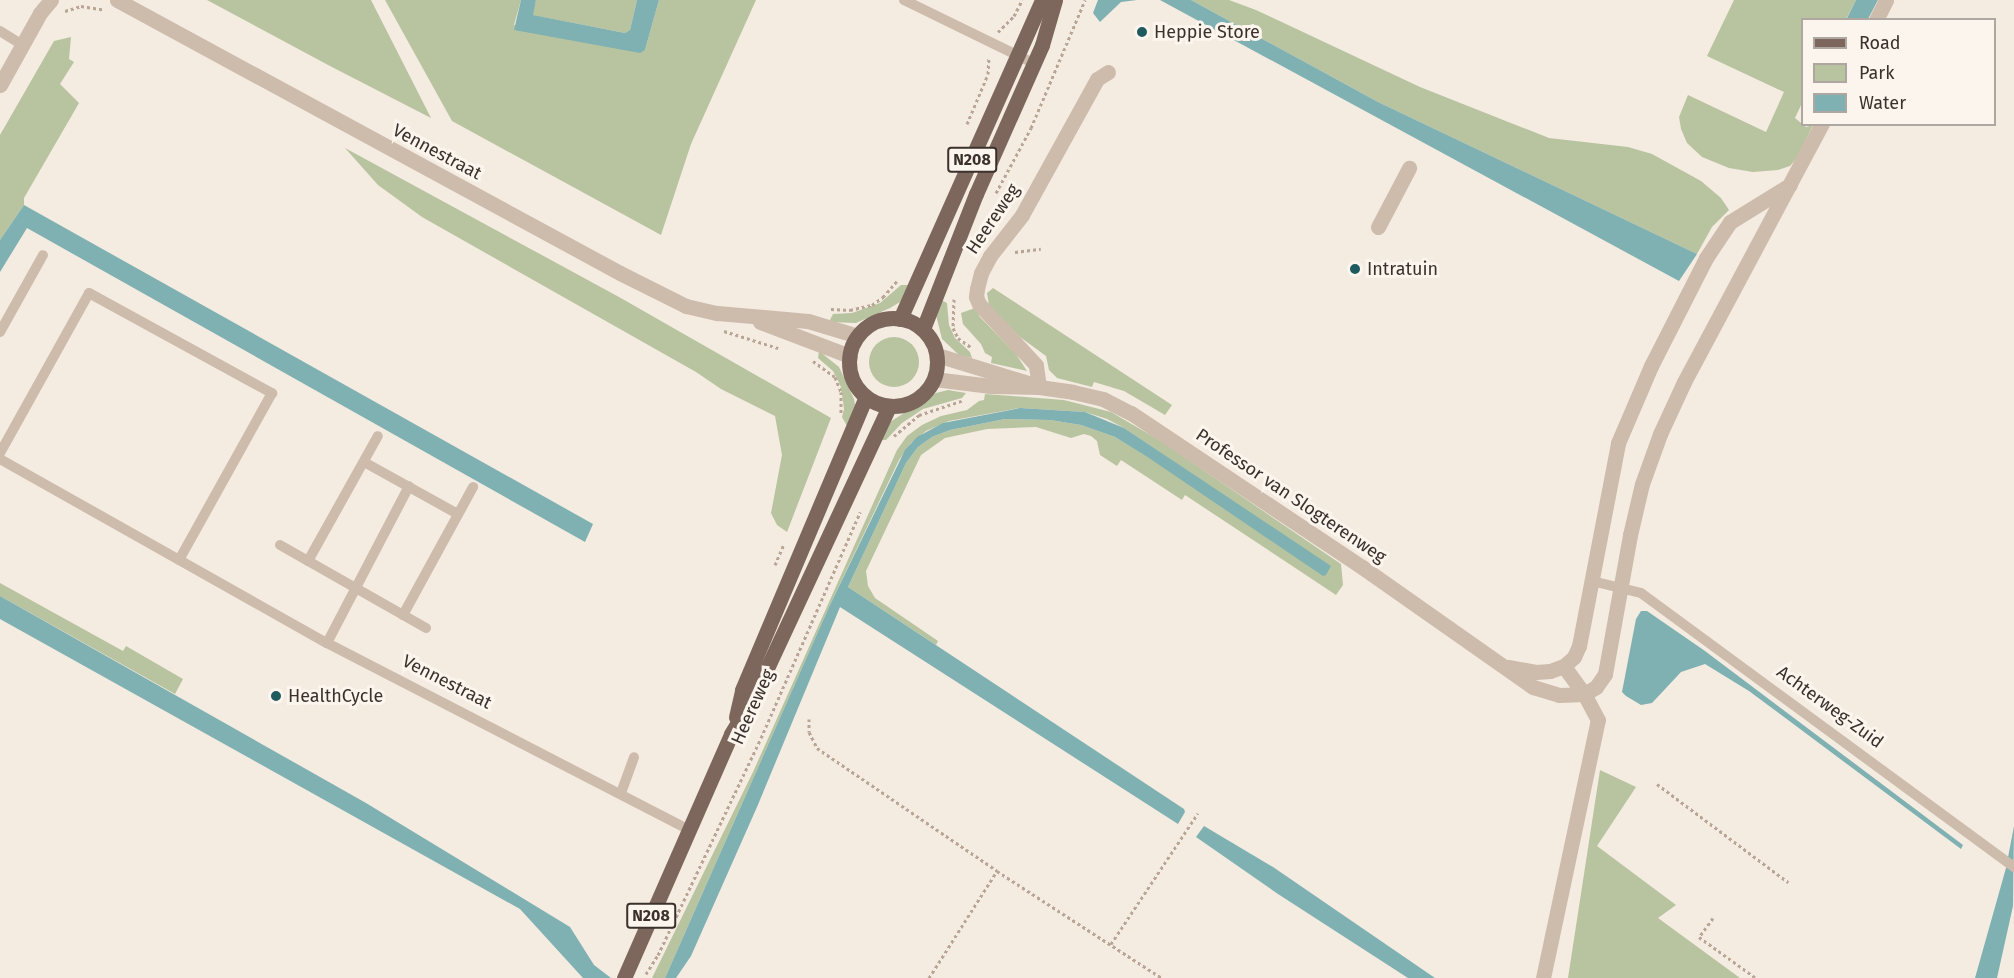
<!DOCTYPE html>
<html>
<head>
<meta charset="utf-8">
<style>
	body { margin:0 }
	#map { position:relative; width:2014px; height:978px; overflow:hidden; background:#f4ebe1; font-family:"Fira Sans",sans-serif }
	div>[style] { position:absolute }
	.green>* { inset:0; background:#b8c4a0 }
	.round { border-radius:50% }
	.water>* { inset:0; background:#7fb0b2 }
	.path>* { height:3px; margin-top:-1.5px; transform-origin:0; background:repeating-linear-gradient(90deg,#b9a596 0 3px,transparent 0 6px) }
	.lane>* { height:10px; margin:-5px; padding:0 5px; transform-origin:5px; border-radius:5px; background:#cdbbac }
	.street>* { height:15px; margin:-7.5px; padding:0 7.5px; transform-origin:7.5px; border-radius:7.5px; background:#cdbbac }
	.primary>* { height:15px; margin:-7.5px; padding:0 7.5px; transform-origin:7.5px; border-radius:7.5px; background:#7d675c }
	.primary>.ring { margin:-7.5px; padding:0; box-sizing:content-box; background:none; border:15px solid #7d675c; border-radius:50% }
	.dots>* { width:16px; height:16px; translate:-50% -50%; box-sizing:border-box; border:3px solid #fbf5ee; border-radius:50% }
	span { translate:-50% -50%; white-space:nowrap; text-align:center; line-height:1.15; -webkit-text-stroke:6px #fbf5ee; paint-order:stroke }
	.shield-label span { padding:2px 4px; background:#fbf5ee; border:2px solid; border-radius:4px; -webkit-text-stroke-width:0 }
	.shield-label { font-size:16px; color:#3b302b; font-weight:700 }
	.poi-label { font-size:18px; color:#3b302b }
	.left { translate:0 -50%; text-align:left }
	.street-label { font-size:18px; color:#3b302b }
	.legend { position:absolute; left:1801px; top:18px; width:195px; height:108px; box-sizing:border-box; background:#fbf5ee; border:2px solid #aea6a0; margin:0; padding:8px 10px; list-style:none; font-size:18px; color:#3b302b }
	.legend li { display:flex; align-items:center; gap:12px; height:30px }
	.legend b { width:30px; border:2px solid #aea6a0 }
</style>
</head>
<body>
<div id="map">
	<div class="green">
		<div style="clip-path:polygon(207px 0,371px 0,431px 118px,330px 66px)"></div>
		<div style="clip-path:polygon(385px 0,521px 0,514px 25px,645px 50px,659px 0,756px 0,691px 144px,661px 235px,452px 121px)"></div>
		<div style="clip-path:polygon(536px 0,637px 0,630px 30px,625px 33px,532px 15px)"></div>
		<div style="clip-path:polygon(1191px 0,1229px 0,1256px 10px,1420px 87px,1549px 138px,1628px 147px,1652px 154px,1701px 181px,1721px 198px,1729px 210px,1712px 227px,1697px 254px,1378px 102px)"></div>
		<div style="clip-path:polygon(1734px 0,1856px 0,1846px 19px,1802px 20px,1802px 103px,1795px 118px,1806px 127px,1813px 125px,1797px 158px,1790px 166px,1778px 170px,1753px 172px,1729px 168px,1702px 157px,1687px 143px,1681px 129px,1679px 117px,1688px 95px,1766px 132px,1784px 92px,1707px 56px)"></div>
		<div style="clip-path:polygon(71px 37px,69px 59px,74px 62px,60px 84px,79px 103px,24px 198px,24px 205px,0 240px,0 135px,54px 41px)"></div>
		<div style="clip-path:polygon(345px 148px,619px 297px,831px 418px,787px 532px,777px 525px,771px 513px,782px 455px,775px 416px,721px 389px,696px 372px,422px 217px,378px 185px)"></div>
		<div style="clip-path:polygon(901px 285px,909px 285px,900px 302px,890px 308px,856px 323px,829px 322px,833px 314px,852px 313px,880px 303px)"></div>
		<div style="clip-path:polygon(993px 288px,1172px 405px,1165px 415px,1124px 391px,1094px 382px,1092px 387px,1057px 378px,1049px 370px,1046px 356px,1020px 337px,989px 305px,987px 293px)"></div>
		<div style="clip-path:polygon(941px 300px,947px 303px,949px 325px,955px 338px,970px 352px,972px 358px,959px 355px,942px 339px,936px 315px)"></div>
		<div style="clip-path:polygon(975px 308px,980px 317px,1016px 354px,1027px 371px,991px 363px,992px 357px,985px 353px,981px 344px,963px 324px,961px 313px)"></div>
		<div class="round" style="left:869px;top:337px;width:50px;height:50px"></div>
		<div style="clip-path:polygon(819px 351px,839px 367px,854px 399px,855px 405px,847px 426px,842px 417px,844px 409px,841px 387px,833px 371px,818px 358px)"></div>
		<div style="clip-path:polygon(948px 390px,966px 393px,962px 398px,923px 409px,902px 423px,886px 440px,880px 440px,887px 425px,893px 420px,936px 393px)"></div>
		<div style="clip-path:polygon(985px 394px,1064px 400px,1111px 412px,1159px 440px,1341px 564px,1343px 585px,1336px 595px,1185px 495px,1182px 500px,1121px 460px,1117px 466px,1100px 455px,1097px 441px,1091px 436px,1084px 434px,1071px 438px,1036px 427px,987px 429px,945px 438px,921px 455px,866px 571px,868px 586px,875px 598px,938px 641px,936px 645px,848px 587px,906px 463px,918px 447px,932px 437px,950px 430px,1005px 419px,1050px 420px,1081px 425px,1115px 437px,1331px 568px,1124px 428px,1107px 419px,1085px 412px,1020px 408px,949px 421px,926px 431px,911px 443px,899px 460px,829px 607px,665px 978px,652px 978px,753px 772px,897px 450px,907px 436px,922px 425px,941px 416px,967px 410px,979px 401px,984px 400px)"></div>
		<div style="clip-path:polygon(0 583px,123px 651px,126px 646px,183px 679px,175px 694px,0 596px)"></div>
		<div style="clip-path:polygon(1600px 770px,1636px 787px,1597px 846px,1676px 905px,1658px 918px,1740px 978px,1568px 978px)"></div>
	</div>
	<div class="water">
		<div style="clip-path:polygon(521px 0,536px 0,533px 15px,625px 33px,630px 30px,637px 0,659px 0,645px 50px,640px 53px,514px 30px)"></div>
		<div style="clip-path:polygon(1098px 0,1137px 0,1121px 2px,1100px 22px,1093px 13px)"></div>
		<div style="clip-path:polygon(1160px 0,1191px 0,1378px 102px,1697px 254px,1679px 281px)"></div>
		<div style="clip-path:polygon(1856px 0,1878px 0,1868px 19px,1846px 20px)"></div>
		<div style="clip-path:polygon(24px 205px,593px 524px,585px 542px,27px 228px,0 272px,0 240px)"></div>
		<div style="clip-path:polygon(1020px 408px,1085px 412px,1124px 428px,1331px 566px,1326px 575px,1323px 576px,1149px 458px,1115px 437px,1081px 425px,1050px 420px,1005px 419px,950px 430px,932px 437px,918px 447px,906px 463px,848px 587px,1184px 809px,1185px 812px,1178px 824px,840px 607px,757px 807px,691px 956px,676px 978px,665px 978px,829px 607px,905px 450px,917px 437px,943px 423px)"></div>
		<div style="clip-path:polygon(0 596px,366px 803px,570px 927px,594px 965px,611px 978px,583px 978px,520px 909px,0 619px)"></div>
		<div style="clip-path:polygon(1641px 611px,1647px 611px,1705px 651px,1963px 845px,1961px 849px,1749px 691px,1705px 664px,1681px 672px,1652px 703px,1641px 705px,1626px 696px,1622px 692px,1636px 619px)"></div>
		<div style="clip-path:polygon(1204px 826px,1273px 867px,1435px 978px,1408px 978px,1278px 894px,1196px 837px)"></div>
		<div style="clip-path:polygon(2014px 826px,2013px 906px,1997px 978px,1975px 978px,2006px 868px)"></div>
	</div>
	<div class="path">
		<div style="left:65px;top:11px;width:17px;rotate:-17deg"></div>
		<div style="left:81px;top:6px;width:24px;rotate:9deg"></div>
		<div style="left:998px;top:32px;width:23px;rotate:-45deg"></div>
		<div style="left:1014px;top:16px;width:18px;rotate:-63deg"></div>
		<div style="left:967px;top:124px;width:54px;rotate:-67.2deg"></div>
		<div style="left:988px;top:74px;width:17px;rotate:-87deg"></div>
		<div style="left:996px;top:193px;width:74px;rotate:-61.7deg"></div>
		<div style="left:1031px;top:128px;width:139px;rotate:-67.1deg"></div>
		<div style="left:1015px;top:252px;width:26px;rotate:-7deg"></div>
		<div style="left:954px;top:299px;width:29px;rotate:92deg"></div>
		<div style="left:953px;top:328px;width:11px;rotate:63deg"></div>
		<div style="left:958px;top:338px;width:16px;rotate:35deg"></div>
		<div style="left:831px;top:309px;width:19px;rotate:3deg"></div>
		<div style="left:850px;top:310px;width:23px;rotate:-13deg"></div>
		<div style="left:872px;top:305px;width:14px;rotate:-36deg"></div>
		<div style="left:883px;top:297px;width:21px;rotate:-49deg"></div>
		<div style="left:724px;top:331px;width:57px;rotate:17.5deg"></div>
		<div style="left:813px;top:361px;width:27px;rotate:36deg"></div>
		<div style="left:835px;top:377px;width:16px;rotate:68deg"></div>
		<div style="left:841px;top:392px;width:22px;rotate:90deg"></div>
		<div style="left:894px;top:436px;width:33px;rotate:-40deg"></div>
		<div style="left:919px;top:415px;width:47px;rotate:-18.4deg"></div>
		<div style="left:775px;top:565px;width:21px;rotate:-67deg"></div>
		<div style="left:809px;top:719px;width:13px;rotate:90deg"></div>
		<div style="left:809px;top:732px;width:18px;rotate:63deg"></div>
		<div style="left:817px;top:748px;width:218px;rotate:34.3deg"></div>
		<div style="left:997px;top:871px;width:197px;rotate:33deg"></div>
		<div style="left:1657px;top:784px;width:164px;rotate:36.8deg"></div>
		<div style="left:1713px;top:918px;width:24px;rotate:126deg"></div>
		<div style="left:1699px;top:937px;width:70px;rotate:35.7deg"></div>
		<div style="left:1111px;top:944px;width:157px;rotate:-56.4deg"></div>
		<div style="left:646px;top:974px;width:22px;rotate:-58deg"></div>
		<div style="left:658px;top:955px;width:240px;rotate:-64.6deg"></div>
		<div style="left:761px;top:738px;width:247px;rotate:-66.3deg"></div>
		<div style="left:929px;top:978px;width:127px;rotate:-57.6deg"></div>
	</div>
	<div class="lane">
		<div style="left:904px;top:0;width:144px;rotate:26deg"></div>
		<div style="left:0;top:31px;width:26px;rotate:32deg"></div>
		<div style="left:0;top:332px;width:88px;rotate:-60.8deg"></div>
		<div style="left:0;top:453px;width:183px;rotate:-60.9deg"></div>
		<div style="left:89px;top:293px;width:209px;rotate:28.7deg"></div>
		<div style="left:272px;top:393px;width:191px;rotate:119.1deg"></div>
		<div style="left:0;top:459px;width:375px;rotate:29.4deg"></div>
		<div style="left:327px;top:643px;width:407px;rotate:27.3deg"></div>
		<div style="left:364px;top:462px;width:107px;rotate:29deg"></div>
		<div style="left:280px;top:545px;width:168px;rotate:29.6deg"></div>
		<div style="left:308px;top:561px;width:143px;rotate:-60.8deg"></div>
		<div style="left:1592px;top:581px;width:50px;rotate:13.8deg"></div>
		<div style="left:1641px;top:593px;width:463px;rotate:36.3deg"></div>
		<div style="left:403px;top:615px;width:146px;rotate:-61.3deg"></div>
		<div style="left:327px;top:643px;width:177px;rotate:-62.4deg"></div>
		<div style="left:621px;top:793px;width:38px;rotate:-70deg"></div>
	</div>
	<div class="street">
		<div style="left:117px;top:0;width:572px;rotate:28.49deg"></div>
		<div style="left:620px;top:273px;width:74px;rotate:26.6deg"></div>
		<div style="left:686px;top:306px;width:32px;rotate:13deg"></div>
		<div style="left:717px;top:313px;width:91px;rotate:5deg"></div>
		<div style="left:808px;top:321px;width:52px;rotate:16.7deg"></div>
		<div style="left:1876px;top:20px;width:22px;rotate:-63deg"></div>
		<div style="left:0;top:85px;width:82px;rotate:-60.9deg"></div>
		<div style="left:40px;top:13px;width:17px;rotate:-50deg"></div>
		<div style="left:1378px;top:227px;width:67px;rotate:-62.3deg"></div>
		<div style="left:760px;top:322px;width:96px;rotate:20.7deg"></div>
		<div style="left:937px;top:355px;width:95px;rotate:17.1deg"></div>
		<div style="left:934px;top:379px;width:57px;rotate:7deg"></div>
		<div style="left:991px;top:386px;width:48px;rotate:1.2deg"></div>
		<div style="left:1039px;top:387px;width:34px;rotate:8deg"></div>
		<div style="left:1073px;top:392px;width:31px;rotate:13deg"></div>
		<div style="left:1103px;top:399px;width:31px;rotate:27deg"></div>
		<div style="left:1131px;top:413px;width:278px;rotate:33.7deg"></div>
		<div style="left:1362px;top:567px;width:209px;rotate:35.1deg"></div>
		<div style="left:1533px;top:687px;width:27px;rotate:17deg"></div>
		<div style="left:1559px;top:695px;width:25px;rotate:-2deg"></div>
		<div style="left:1584px;top:694px;width:14px;rotate:-30deg"></div>
		<div style="left:1596px;top:687px;width:16px;rotate:-55deg"></div>
		<div style="left:1605px;top:674px;width:141px;rotate:-79.8deg"></div>
		<div style="left:1630px;top:535px;width:52px;rotate:-76.8deg"></div>
		<div style="left:1642px;top:484px;width:53px;rotate:-70.2deg"></div>
		<div style="left:1660px;top:434px;width:57px;rotate:-65.2deg"></div>
		<div style="left:1684px;top:382px;width:293px;rotate:-61.9deg"></div>
		<div style="left:1039px;top:387px;width:22px;rotate:-98deg"></div>
		<div style="left:1036px;top:365px;width:83px;rotate:-133.1deg"></div>
		<div style="left:979px;top:304px;width:8px;rotate:-113deg"></div>
		<div style="left:976px;top:297px;width:8px;rotate:-83deg"></div>
		<div style="left:977px;top:289px;width:16px;rotate:-76deg"></div>
		<div style="left:981px;top:273px;width:19px;rotate:-62deg"></div>
		<div style="left:990px;top:256px;width:52px;rotate:-52deg"></div>
		<div style="left:1022px;top:215px;width:155px;rotate:-61.1deg"></div>
		<div style="left:1097px;top:79px;width:13px;rotate:-32deg"></div>
		<div style="left:1508px;top:667px;width:28px;rotate:10deg"></div>
		<div style="left:1536px;top:672px;width:14px;rotate:-4deg"></div>
		<div style="left:1550px;top:671px;width:15px;rotate:-20deg"></div>
		<div style="left:1564px;top:666px;width:13px;rotate:-42deg"></div>
		<div style="left:1574px;top:657px;width:12px;rotate:-66deg"></div>
		<div style="left:1579px;top:646px;width:207px;rotate:-79.1deg"></div>
		<div style="left:1618px;top:443px;width:84px;rotate:-66.8deg"></div>
		<div style="left:1651px;top:366px;width:121px;rotate:-63deg"></div>
		<div style="left:1706px;top:258px;width:43px;rotate:-56.3deg"></div>
		<div style="left:1730px;top:222px;width:70px;rotate:-31.7deg"></div>
		<div style="left:1543px;top:978px;width:264px;rotate:-78deg"></div>
		<div style="left:1598px;top:720px;width:30px;rotate:-118deg"></div>
		<div style="left:1584px;top:694px;width:34px;rotate:-126deg"></div>
	</div>
	<div class="primary">
		<div class="ring" style="left:849px;top:318px;width:73px;height:73px"></div>
		<div style="left:900px;top:319px;width:349px;rotate:-66deg"></div>
		<div style="left:923px;top:329px;width:145px;rotate:-68.6deg"></div>
		<div style="left:976px;top:194px;width:163px;rotate:-66.1deg"></div>
		<div style="left:1042px;top:45px;width:47px;rotate:-73.9deg"></div>
		<div style="left:736px;top:717px;width:28px;rotate:-77deg"></div>
		<div style="left:742px;top:690px;width:318px;rotate:-67.1deg"></div>
		<div style="left:624px;top:978px;width:266px;rotate:-66.3deg"></div>
		<div style="left:731px;top:734px;width:44px;rotate:-58.8deg"></div>
		<div style="left:754px;top:696px;width:320px;rotate:-65deg"></div>
	</div>
	<div class="dots">
		<div style="left:1142px;top:32px;background:#1f5a5e"></div>
		<div style="left:1355px;top:269px;background:#1f5a5e"></div>
		<div style="left:276px;top:696px;background:#1f5a5e"></div>
	</div>
	<div class="shield-label">
		<span style="left:972px;top:160px">N208</span>
		<span style="left:651px;top:916px">N208</span>
	</div>
	<div class="poi-label">
		<span class="left" style="left:1154px;top:32px">Heppie Store</span>
		<span class="left" style="left:1367px;top:269px">Intratuin</span>
		<span class="left" style="left:288px;top:696px">HealthCycle</span>
	</div>
	<div class="street-label">
		<span style="left:437px;top:152px;rotate:28deg">Vennestraat</span>
		<span style="left:993px;top:219px;rotate:-56deg">Heereweg</span>
		<span style="left:1291px;top:496px;rotate:34deg">Professor van Slogterenweg</span>
		<span style="left:447px;top:682px;rotate:27deg">Vennestraat</span>
		<span style="left:753px;top:707px;rotate:-66deg">Heereweg</span>
		<span style="left:1830px;top:707px;rotate:36deg">Achterweg-Zuid</span>
	</div>
	<ul class="legend">
	<li><b style="height:8px;background:#7d675c"></b>Road</li>
	<li><b style="height:16px;background:#b8c4a0"></b>Park</li>
	<li><b style="height:16px;background:#7fb0b2"></b>Water</li>
	</ul>
</div>
</body>
</html>
